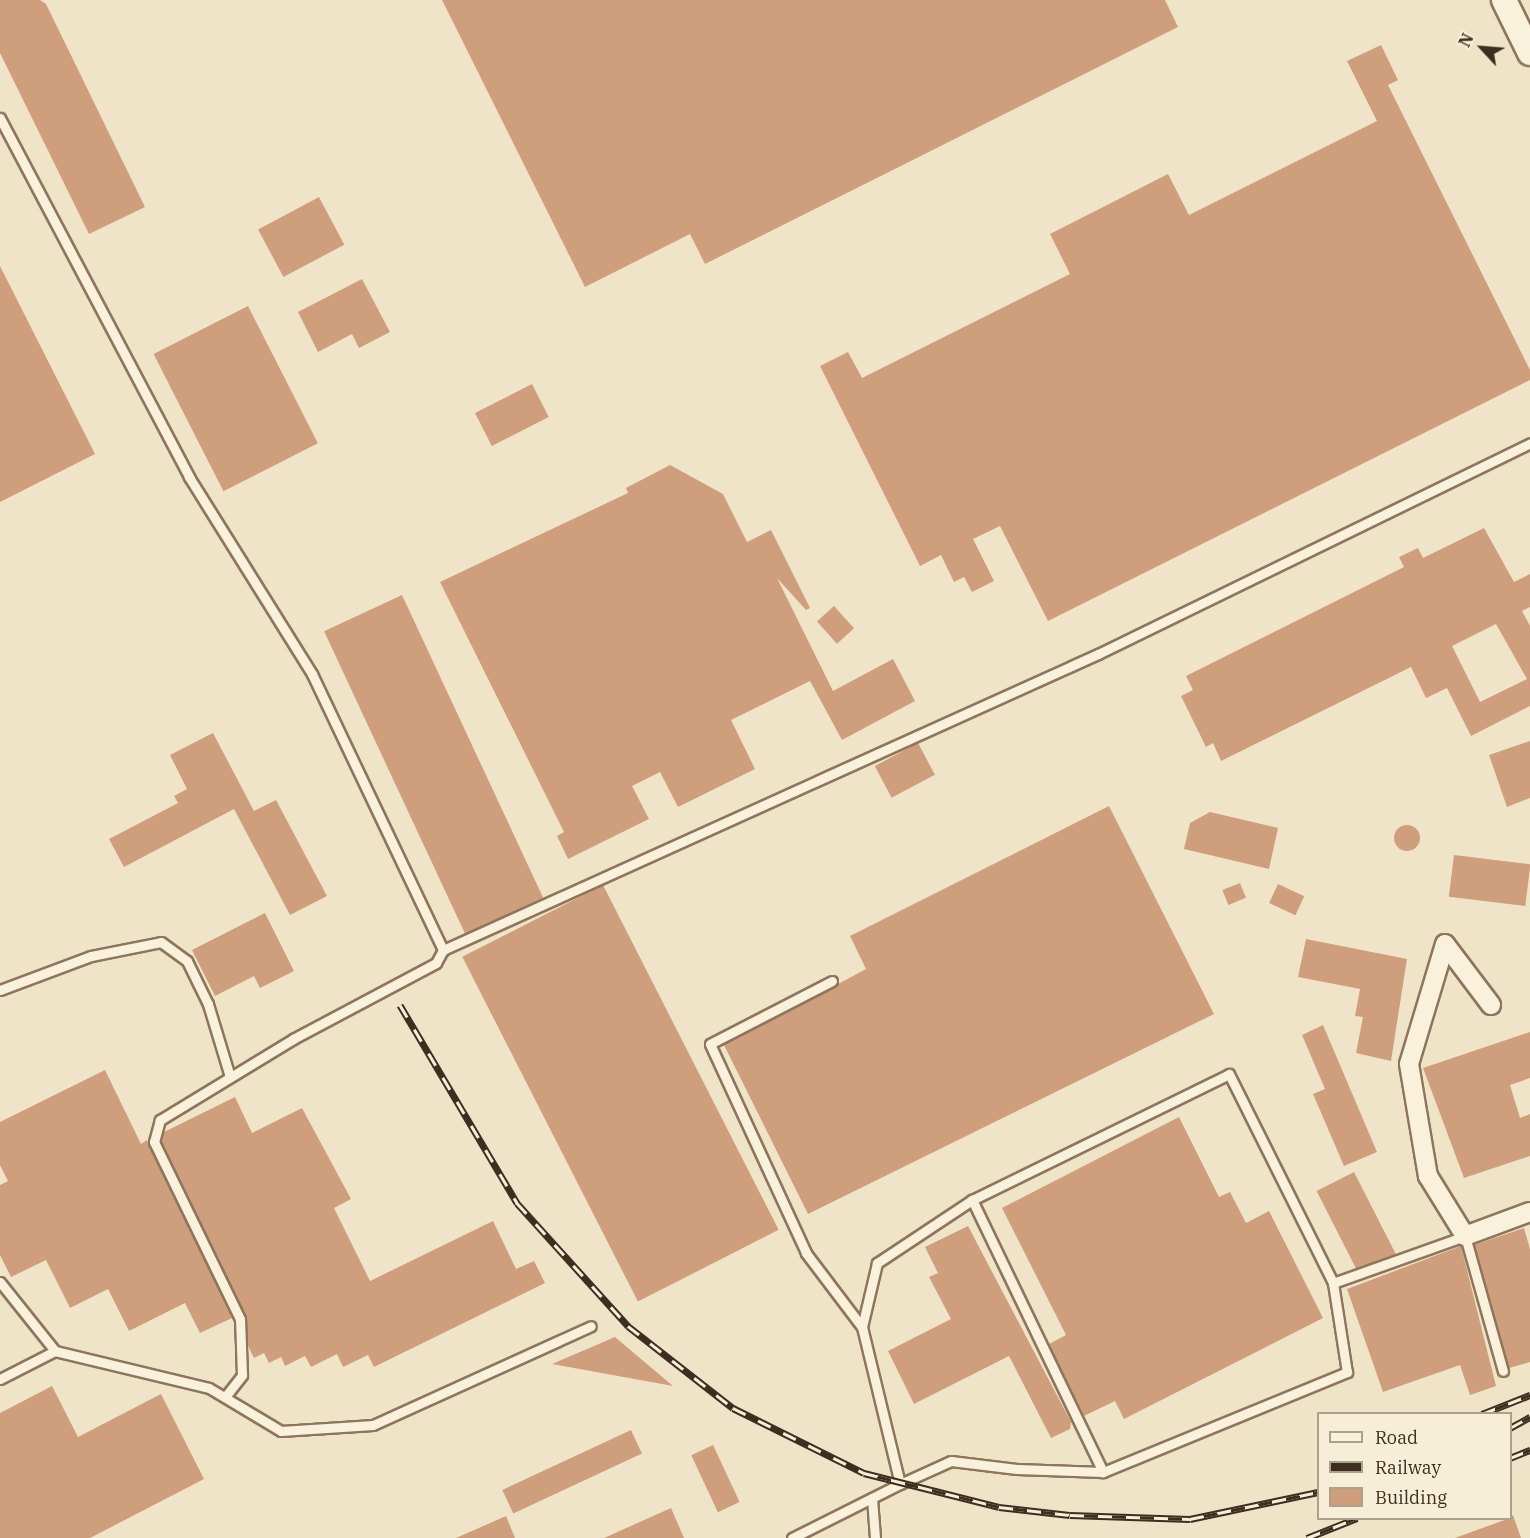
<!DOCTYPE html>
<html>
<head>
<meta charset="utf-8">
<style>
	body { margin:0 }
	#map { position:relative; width:1530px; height:1538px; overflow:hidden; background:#f0e4c8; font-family:"IBM Plex Serif",serif }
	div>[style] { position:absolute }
	.building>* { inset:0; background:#cf9f7d; transform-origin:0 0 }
	.round { border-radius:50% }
	.roads { filter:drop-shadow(2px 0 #8d765c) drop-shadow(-2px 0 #8d765c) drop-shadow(0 2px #8d765c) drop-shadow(0 -2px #8d765c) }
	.lane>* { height:9px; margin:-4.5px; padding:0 4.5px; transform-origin:4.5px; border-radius:4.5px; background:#faf1dc }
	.street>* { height:18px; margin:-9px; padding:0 9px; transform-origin:9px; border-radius:9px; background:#faf1dc }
	.secondary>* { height:24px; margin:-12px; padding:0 12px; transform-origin:12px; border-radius:12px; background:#faf1dc }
	.rail>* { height:7px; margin-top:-3.5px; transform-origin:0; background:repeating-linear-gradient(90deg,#f7eed8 0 14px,#3d2e20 0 28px); box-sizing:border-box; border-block:2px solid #3d2e20 }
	span { translate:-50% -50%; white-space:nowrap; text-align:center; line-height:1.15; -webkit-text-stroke:5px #f7eed8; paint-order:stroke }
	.legend { position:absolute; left:1317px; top:1412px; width:195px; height:108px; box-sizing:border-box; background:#f7eed8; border:2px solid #ada18e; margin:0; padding:8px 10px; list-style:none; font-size:18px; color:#3d2e20 }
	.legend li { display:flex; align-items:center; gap:12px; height:30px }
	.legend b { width:30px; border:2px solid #ada18e }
	.north { position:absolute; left:1452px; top:18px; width:60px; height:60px; -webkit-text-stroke:4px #f7eed8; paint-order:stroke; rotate:296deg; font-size:16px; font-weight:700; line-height:24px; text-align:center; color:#3d2e20 }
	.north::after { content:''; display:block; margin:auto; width:21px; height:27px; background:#3d2e20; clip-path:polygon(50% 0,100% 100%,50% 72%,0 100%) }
</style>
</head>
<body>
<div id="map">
	<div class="building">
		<div style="clip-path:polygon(0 0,40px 0,46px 4px,145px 207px,89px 234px,0 53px)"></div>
		<div style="clip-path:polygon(442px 0,1165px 0,1178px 27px,705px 264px,690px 234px,585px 287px)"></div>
		<div style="clip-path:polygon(1381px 45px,1398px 80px,1388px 85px,1530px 370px,1530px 380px,1048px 621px,1000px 526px,973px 539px,994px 581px,972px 592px,964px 577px,954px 582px,941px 555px,920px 566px,820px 366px,848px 352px,862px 378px,1070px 274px,1050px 234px,1168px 174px,1189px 215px,1377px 121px,1347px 61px)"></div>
		<div style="left:319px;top:197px;width:54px;height:69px;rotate:62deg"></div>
		<div style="clip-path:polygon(0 266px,95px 454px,0 502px)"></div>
		<div style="clip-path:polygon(362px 279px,390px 332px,359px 348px,352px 334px,318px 352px,298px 312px)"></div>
		<div style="left:248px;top:306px;width:154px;height:106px;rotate:63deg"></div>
		<div style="left:532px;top:384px;width:37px;height:64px;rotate:63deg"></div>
		<div style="clip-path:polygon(670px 465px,723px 494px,747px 542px,771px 530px,810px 608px,806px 610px,777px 578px,833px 691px,893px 659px,915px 701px,842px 740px,810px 681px,731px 720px,755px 769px,678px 807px,660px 772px,632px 786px,649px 819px,568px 859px,557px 836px,564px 832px,440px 582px,628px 493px,626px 488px)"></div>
		<div style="clip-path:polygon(evenodd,1484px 528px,1514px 582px,1530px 574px,1530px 607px,1522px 611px,1530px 626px,1530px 706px,1471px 736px,1447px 688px,1426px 698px,1411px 667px,1221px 761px,1213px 743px,1206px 747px,1181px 696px,1193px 690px,1186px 676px,1404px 567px,1399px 557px,1418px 548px,1423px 558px,1484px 528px,1496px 624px,1527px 679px,1480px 702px,1452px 646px,1496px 624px)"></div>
		<div style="left:402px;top:595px;width:334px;height:86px;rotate:65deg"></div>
		<div style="left:834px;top:606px;width:30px;height:23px;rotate:48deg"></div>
		<div style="clip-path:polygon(213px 733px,254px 811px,276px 800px,327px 896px,290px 915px,234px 809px,124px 867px,109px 839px,178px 803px,174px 796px,187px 789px,170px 755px)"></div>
		<div style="clip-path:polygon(1530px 741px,1530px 798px,1507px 807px,1489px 755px)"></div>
		<div style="left:918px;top:743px;width:36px;height:49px;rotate:62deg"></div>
		<div style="clip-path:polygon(1109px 806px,1214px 1014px,808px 1214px,724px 1045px,866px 969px,850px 936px)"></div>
		<div style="clip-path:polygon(1210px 812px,1278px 828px,1269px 869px,1184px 849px,1190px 823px)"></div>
		<div class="round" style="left:1394px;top:825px;width:26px;height:26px"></div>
		<div style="left:1454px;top:855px;width:77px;height:42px;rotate:7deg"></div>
		<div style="left:1240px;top:883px;width:16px;height:19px;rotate:68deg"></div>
		<div style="left:1278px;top:884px;width:29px;height:21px;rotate:25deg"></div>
		<div style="left:603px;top:885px;width:387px;height:158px;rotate:63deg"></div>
		<div style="clip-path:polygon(265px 913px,294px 971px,260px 988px,254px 976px,215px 996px,192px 950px)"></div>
		<div style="clip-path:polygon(1306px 939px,1407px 959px,1391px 1061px,1356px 1053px,1363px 1017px,1355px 1016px,1360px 989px,1298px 977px)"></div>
		<div style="clip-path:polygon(1323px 1025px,1377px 1152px,1344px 1166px,1313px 1094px,1325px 1089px,1302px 1035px)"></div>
		<div style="clip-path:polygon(1530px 1032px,1530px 1078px,1510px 1085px,1520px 1118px,1530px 1114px,1530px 1156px,1464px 1178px,1423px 1068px)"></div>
		<div style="clip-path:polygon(105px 1070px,141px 1144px,147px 1140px,232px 1318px,200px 1333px,185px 1303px,129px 1331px,108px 1289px,70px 1308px,46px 1260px,11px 1277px,0 1255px,0 1185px,8px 1181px,0 1165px,0 1122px)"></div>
		<div style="clip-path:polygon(235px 1097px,252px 1133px,302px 1108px,351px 1199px,334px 1208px,370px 1281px,493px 1221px,516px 1269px,534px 1261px,545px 1283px,374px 1367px,368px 1355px,343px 1367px,337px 1354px,311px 1367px,305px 1356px,285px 1366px,281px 1357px,269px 1363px,264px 1353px,254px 1358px,248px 1346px,246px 1316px,161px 1141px,164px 1132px)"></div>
		<div style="clip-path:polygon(1179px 1117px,1219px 1197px,1230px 1192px,1246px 1223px,1269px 1211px,1323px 1318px,1124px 1419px,1115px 1401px,1084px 1416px,1049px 1344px,1066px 1335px,1002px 1208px)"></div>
		<div style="left:1354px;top:1172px;width:92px;height:42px;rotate:63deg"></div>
		<div style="clip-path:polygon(968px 1226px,1071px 1422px,1070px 1429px,1051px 1438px,1009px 1356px,914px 1404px,888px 1351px,951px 1319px,929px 1277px,938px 1273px,925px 1247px)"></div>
		<div style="clip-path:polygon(1524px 1228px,1530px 1249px,1530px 1362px,1509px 1368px,1474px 1245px)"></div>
		<div style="clip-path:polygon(1461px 1246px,1496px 1386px,1470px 1395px,1460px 1365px,1383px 1392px,1347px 1289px)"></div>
		<div style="clip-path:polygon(615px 1337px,673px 1386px,552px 1364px)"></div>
		<div style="clip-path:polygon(52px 1386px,78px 1437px,161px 1394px,204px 1479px,90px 1538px,0 1538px,0 1413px)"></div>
		<div style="left:631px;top:1430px;width:26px;height:142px;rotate:65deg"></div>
		<div style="left:713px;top:1445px;width:63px;height:24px;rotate:65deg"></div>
		<div style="clip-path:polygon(671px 1508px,684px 1538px,604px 1538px)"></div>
		<div style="clip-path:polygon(1513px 1515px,1521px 1538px,1455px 1538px,1510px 1518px)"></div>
		<div style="clip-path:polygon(506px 1516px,515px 1538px,456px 1538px)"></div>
	</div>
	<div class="roads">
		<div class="lane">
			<div style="left:0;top:118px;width:406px;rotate:62.2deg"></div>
			<div style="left:189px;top:477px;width:232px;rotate:58deg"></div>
			<div style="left:312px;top:674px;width:306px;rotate:64.6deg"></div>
			<div style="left:443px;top:950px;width:719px;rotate:-24.32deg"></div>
			<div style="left:1098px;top:654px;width:481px;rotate:-26deg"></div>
			<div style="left:832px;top:981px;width:137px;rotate:152.7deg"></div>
			<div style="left:710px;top:1044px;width:230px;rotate:65.3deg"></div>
			<div style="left:806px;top:1253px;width:93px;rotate:52.9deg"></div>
			<div style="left:0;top:990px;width:97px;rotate:-20.5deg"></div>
			<div style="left:91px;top:956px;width:71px;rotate:-11.3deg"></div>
			<div style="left:161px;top:942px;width:32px;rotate:36deg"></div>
			<div style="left:187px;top:961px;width:48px;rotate:64deg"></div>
			<div style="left:208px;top:1004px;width:76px;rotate:73.2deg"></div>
			<div style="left:0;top:1282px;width:88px;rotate:51.4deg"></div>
			<div style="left:1333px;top:1283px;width:90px;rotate:81.1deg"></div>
			<div style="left:1347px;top:1372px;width:264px;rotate:157.7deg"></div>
			<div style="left:1103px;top:1472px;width:302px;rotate:-115.7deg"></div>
			<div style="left:972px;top:1200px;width:286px;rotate:-26.1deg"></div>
			<div style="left:1229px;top:1074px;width:233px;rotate:63.5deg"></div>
			<div style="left:1333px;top:1283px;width:140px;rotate:-19.6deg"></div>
			<div style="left:1465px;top:1236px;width:140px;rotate:74.3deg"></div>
			<div style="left:0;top:1379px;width:62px;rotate:-27deg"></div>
			<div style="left:55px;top:1351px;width:158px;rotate:13.5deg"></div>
			<div style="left:209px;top:1388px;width:84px;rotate:30.8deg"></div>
			<div style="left:281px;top:1431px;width:92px;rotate:-3.7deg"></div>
			<div style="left:373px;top:1425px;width:239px;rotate:-24.4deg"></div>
			<div style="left:225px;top:1397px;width:28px;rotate:-52deg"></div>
			<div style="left:242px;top:1375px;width:56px;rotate:-92deg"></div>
			<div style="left:240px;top:1319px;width:197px;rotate:-115.9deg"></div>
			<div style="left:154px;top:1142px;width:23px;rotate:-75deg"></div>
			<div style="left:160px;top:1120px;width:156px;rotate:-31.3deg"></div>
			<div style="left:293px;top:1039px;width:162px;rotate:-28deg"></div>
			<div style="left:436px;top:963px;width:15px;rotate:-62deg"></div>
			<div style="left:900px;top:1484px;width:56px;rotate:-24.3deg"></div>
			<div style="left:951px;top:1461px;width:66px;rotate:6.9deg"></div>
			<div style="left:1017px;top:1469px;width:86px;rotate:2deg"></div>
			<div style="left:872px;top:1498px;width:40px;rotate:85.7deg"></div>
			<div style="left:792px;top:1538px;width:121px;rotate:-26.6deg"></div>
			<div style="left:900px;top:1484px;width:162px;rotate:-103.6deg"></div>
			<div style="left:862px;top:1327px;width:66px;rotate:-76.8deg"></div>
			<div style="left:877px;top:1263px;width:114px;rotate:-33.6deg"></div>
		</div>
		<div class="street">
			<div style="left:1491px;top:1005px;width:76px;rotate:-127deg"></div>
			<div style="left:1445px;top:944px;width:125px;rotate:106.7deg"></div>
			<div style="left:1409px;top:1064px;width:114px;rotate:80.4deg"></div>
			<div style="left:1428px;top:1176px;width:70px;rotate:58.3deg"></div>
			<div style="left:1465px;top:1236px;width:69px;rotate:-20.3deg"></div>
		</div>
		<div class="secondary">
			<div style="left:1504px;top:0;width:59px;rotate:63.9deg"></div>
		</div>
	</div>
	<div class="rail">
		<div style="left:400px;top:1005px;width:230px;rotate:59.4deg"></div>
		<div style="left:517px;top:1203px;width:166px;rotate:47.9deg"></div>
		<div style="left:628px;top:1326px;width:133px;rotate:38deg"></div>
		<div style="left:733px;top:1408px;width:146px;rotate:26.4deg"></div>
		<div style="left:864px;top:1473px;width:139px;rotate:14.1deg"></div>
		<div style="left:999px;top:1507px;width:71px;rotate:6.4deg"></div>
		<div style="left:1070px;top:1515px;width:120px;rotate:1.9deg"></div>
		<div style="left:1190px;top:1519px;width:131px;rotate:-11.9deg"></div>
		<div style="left:1482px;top:1414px;width:52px;rotate:-21.6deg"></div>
		<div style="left:1510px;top:1428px;width:23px;rotate:-29deg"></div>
		<div style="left:1510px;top:1458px;width:22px;rotate:-22deg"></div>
		<div style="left:1307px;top:1538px;width:54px;rotate:-21.8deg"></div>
	</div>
	<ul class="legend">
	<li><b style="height:8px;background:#faf1dc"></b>Road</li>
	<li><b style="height:8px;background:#3d2e20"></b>Railway</li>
	<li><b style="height:16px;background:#cf9f7d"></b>Building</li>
	</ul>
	<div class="north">N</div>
</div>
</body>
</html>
